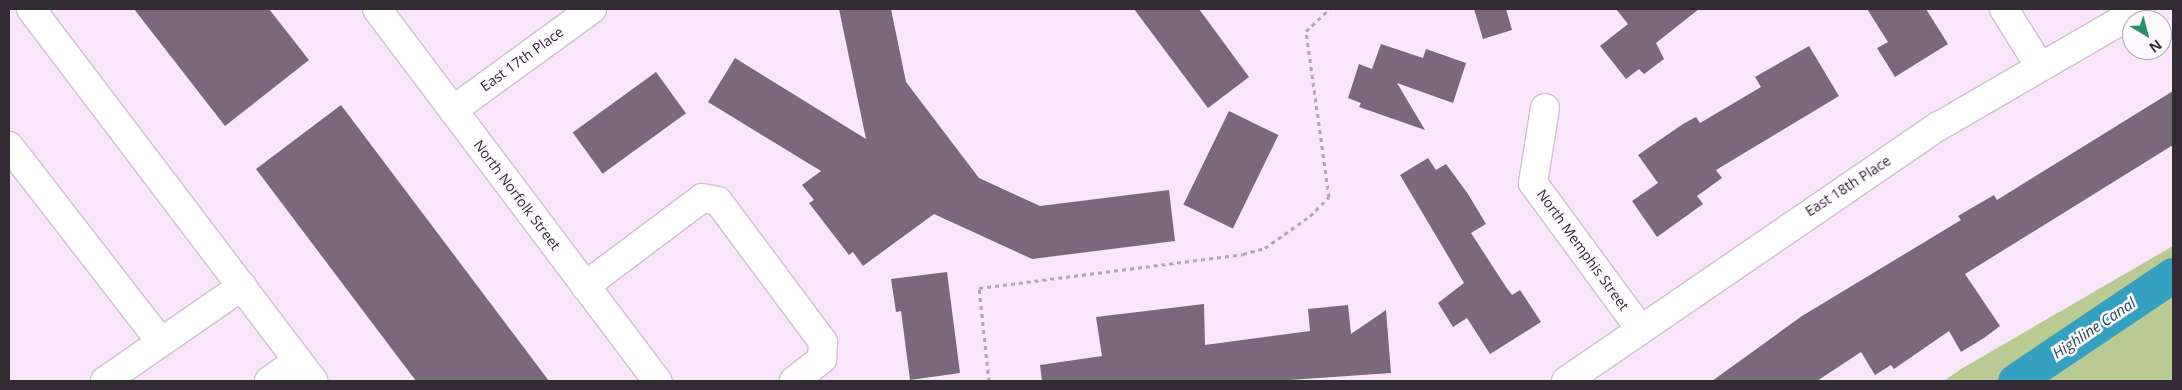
<!DOCTYPE html>
<html>
<head>
<meta charset="utf-8">
<style>
	body { margin:0 }
	#map { position:relative; width:2182px; height:390px; overflow:hidden; background:#f9e6fb; font-family:"Open Sans",sans-serif }
	div>[style] { position:absolute }
	.green>* { inset:0; background:#b9cb93 }
	.canal>* { height:35px; margin:-17.5px; padding:0 17.5px; transform-origin:17.5px; border-radius:17.5px; background:#36a0c0 }
	.building>* { inset:0; background:#7a697b; transform-origin:0 0 }
	.path>* { height:3px; margin-top:-1.5px; transform-origin:0; background:repeating-linear-gradient(90deg,#b4a5b6 0 4px,transparent 0 8px) }
	.roads { filter:drop-shadow(1px 0 #d1bed2) drop-shadow(-1px 0 #d1bed2) drop-shadow(0 1px #d1bed2) drop-shadow(0 -1px #d1bed2) }
	.minor>* { height:28px; margin:-14px; padding:0 14px; transform-origin:14px; border-radius:14px; background:#fff }
	span { translate:-50% -50%; white-space:nowrap; text-align:center; line-height:1.15; -webkit-text-stroke:5px #fdf9fd; paint-order:stroke }
	.street-label { font-size:14px; color:#322b33 }
	.water-label { font-size:15px; color:#214e5c; font-style:italic }
	.frame { position:absolute; inset:0; border:10px solid #322b33; pointer-events:none }
	.north { position:absolute; left:2122px; top:10px; width:50px; height:50px; box-sizing:border-box; background:#fdf9fd; border:1px solid #aca7ac; border-radius:50%; rotate:143deg; font-size:14px; font-weight:700; line-height:20px; text-align:center; color:#322b33 }
	.north::after { content:''; display:block; margin:auto; width:18px; height:22px; background:#2a8f6b; clip-path:polygon(50% 0,100% 100%,50% 72%,0 100%) }
</style>
</head>
<body>
<div id="map">
	<div class="green">
		<div style="clip-path:polygon(2173px 246px,2173px 381px,1944px 381px,1961px 369px)"></div>
	</div>
	<div class="canal">
		<div style="left:2015px;top:381px;width:190px;rotate:-33.9deg"></div>
	</div>
	<div class="building">
		<div style="clip-path:polygon(134px 9px,269px 9px,309px 60px,225px 126px)"></div>
		<div style="clip-path:polygon(839px 9px,891px 9px,906px 82px,979px 178px,1040px 206px,1169px 190px,1175px 241px,1032px 259px,934px 214px,863px 266px,853px 252px,849px 255px,809px 203px,814px 200px,802px 185px,821px 171px,708px 102px,735px 58px,866px 139px)"></div>
		<div style="clip-path:polygon(1134px 9px,1199px 9px,1249px 77px,1208px 108px)"></div>
		<div style="clip-path:polygon(1474px 9px,1506px 9px,1512px 30px,1483px 39px)"></div>
		<div style="clip-path:polygon(1616px 9px,1699px 9px,1656px 43px,1664px 59px,1644px 74px,1639px 69px,1626px 79px,1600px 46px,1628px 24px)"></div>
		<div style="clip-path:polygon(1867px 9px,1926px 9px,1948px 44px,1895px 77px,1877px 48px,1888px 42px)"></div>
		<div style="clip-path:polygon(1381px 44px,1423px 58px,1426px 49px,1466px 63px,1453px 103px,1397px 83px,1425px 130px,1359px 107px,1361px 103px,1348px 98px,1359px 64px,1372px 69px)"></div>
		<div style="clip-path:polygon(1809px 46px,1839px 96px,1716px 170px,1722px 178px,1697px 196px,1703px 204px,1657px 237px,1632px 201px,1658px 183px,1638px 155px,1683px 124px,1696px 117px,1700px 123px,1761px 87px,1755px 77px)"></div>
		<div style="left:656px;top:72px;width:51px;height:103px;rotate:54deg"></div>
		<div style="clip-path:polygon(2173px 91px,2173px 145px,1965px 274px,2000px 326px,1984px 338px,1961px 352px,1949px 331px,1894px 369px,1891px 365px,1875px 375px,1861px 352px,1817px 381px,1712px 381px,1802px 316px,1961px 220px,1958px 216px,1994px 195px,1997px 200px)"></div>
		<div style="clip-path:polygon(341px 105px,549px 381px,416px 381px,256px 169px)"></div>
		<div style="left:1229px;top:111px;width:55px;height:104px;rotate:26deg"></div>
		<div style="clip-path:polygon(1428px 158px,1436px 170px,1446px 164px,1468px 194px,1486px 224px,1471px 233px,1506px 287px,1512px 295px,1520px 290px,1541px 322px,1490px 354px,1467px 318px,1453px 327px,1438px 303px,1464px 283px,1400px 175px)"></div>
		<div style="clip-path:polygon(947px 272px,960px 373px,910px 380px,901px 311px,896px 312px,891px 279px)"></div>
		<div style="clip-path:polygon(1204px 304px,1205px 345px,1310px 331px,1308px 309px,1348px 305px,1351px 334px,1386px 310px,1391px 373px,1275px 381px,1042px 381px,1040px 365px,1102px 356px,1096px 317px)"></div>
	</div>
	<div class="path">
		<div style="left:989px;top:381px;width:94px;rotate:-96.1deg"></div>
		<div style="left:979px;top:288px;width:266px;rotate:-7.3deg"></div>
		<div style="left:1243px;top:254px;width:23px;rotate:-15deg"></div>
		<div style="left:1265px;top:248px;width:55px;rotate:-35.4deg"></div>
		<div style="left:1310px;top:216px;width:27px;rotate:-45deg"></div>
		<div style="left:1329px;top:197px;width:168px;rotate:-97.9deg"></div>
		<div style="left:1306px;top:31px;width:33px;rotate:-43deg"></div>
	</div>
	<div class="roads">
		<div class="minor">
			<div style="left:31px;top:9px;width:467px;rotate:52.8deg"></div>
			<div style="left:377px;top:9px;width:466px;rotate:53deg"></div>
			<div style="left:2004px;top:9px;width:66px;rotate:58deg"></div>
			<div style="left:1545px;top:108px;width:76px;rotate:99.1deg"></div>
			<div style="left:1533px;top:183px;width:182px;rotate:53.7deg"></div>
			<div style="left:453px;top:110px;width:172px;rotate:-36deg"></div>
			<div style="left:9px;top:146px;width:248px;rotate:52.2deg"></div>
			<div style="left:585px;top:286px;width:146px;rotate:-36.9deg"></div>
			<div style="left:702px;top:198px;width:16px;rotate:11deg"></div>
			<div style="left:718px;top:201px;width:176px;rotate:53.3deg"></div>
			<div style="left:823px;top:342px;width:17px;rotate:93deg"></div>
			<div style="left:822px;top:359px;width:36px;rotate:142deg"></div>
			<div style="left:105px;top:381px;width:167px;rotate:-34.7deg"></div>
			<div style="left:269px;top:381px;width:35px;rotate:-35deg"></div>
			<div style="left:1566px;top:381px;width:452px;rotate:-34.4deg"></div>
			<div style="left:1939px;top:126px;width:233px;rotate:-30.1deg"></div>
		</div>
	</div>
	<div class="street-label">
		<span style="left:522px;top:59px;rotate:-36deg">East 17th Place</span>
		<span style="left:1848px;top:186px;rotate:-33deg">East 18th Place</span>
		<span style="left:517px;top:195px;rotate:53deg">North Norfolk Street</span>
		<span style="left:1583px;top:250px;rotate:54deg">North Memphis Street</span>
	</div>
	<div class="water-label">
		<span style="left:2094px;top:328px;rotate:-34deg">Highline Canal</span>
	</div>
	<div class="frame"></div>
	<div class="north">N</div>
</div>
</body>
</html>
